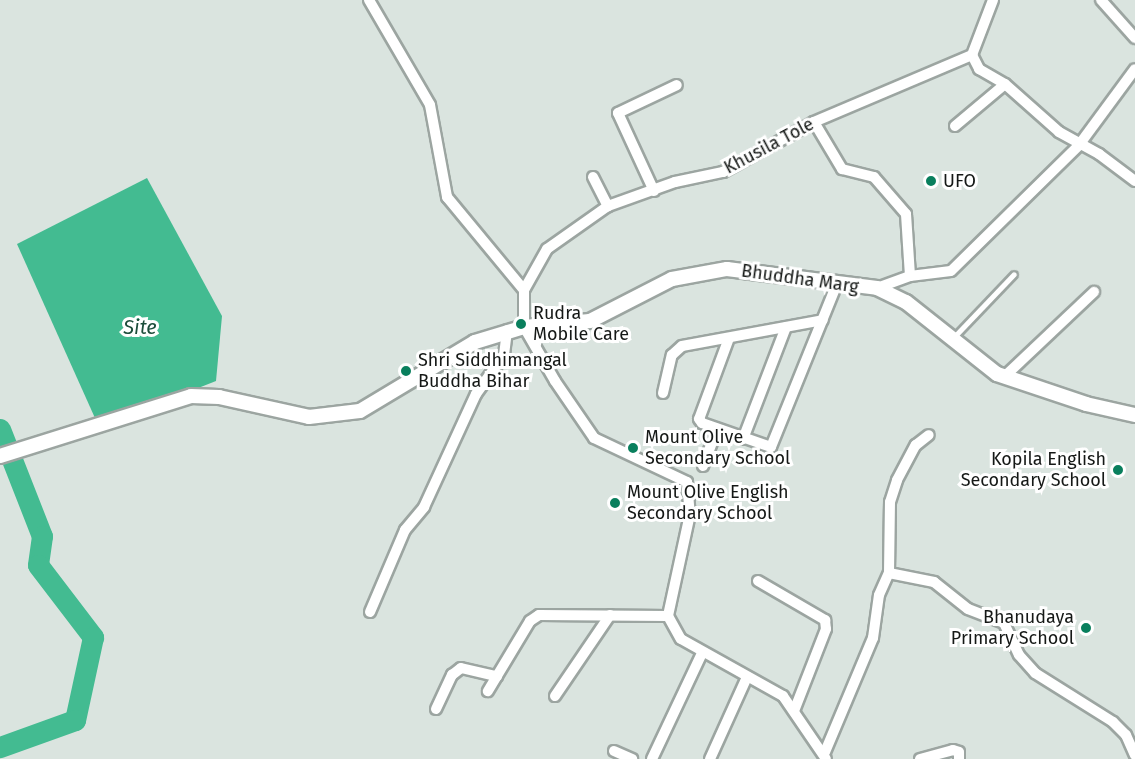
<!DOCTYPE html>
<html>
<head>
<meta charset="utf-8">
<style>
	body { margin:0 }
	#map { position:relative; width:1135px; height:759px; overflow:hidden; background:#dae4df; font-family:"Fira Sans",sans-serif }
	div>[style] { position:absolute }
	.water>* { inset:0; background:#43bb91 }
	.river>* { height:21px; margin:-10.5px; padding:0 10.5px; transform-origin:10.5px; border-radius:10.5px; background:#43bb91 }
	.roads { filter:drop-shadow(2px 0 #9ca5a1) drop-shadow(-2px 0 #9ca5a1) drop-shadow(0 2px #9ca5a1) drop-shadow(0 -2px #9ca5a1) }
	.lane>* { height:5px; margin:-2.5px; padding:0 2.5px; transform-origin:2.5px; border-radius:2.5px; background:#fff }
	.street>* { height:10px; margin:-5px; padding:0 5px; transform-origin:5px; border-radius:5px; background:#fff }
	.secondary>* { height:14px; margin:-7px; padding:0 7px; transform-origin:7px; border-radius:7px; background:#fff }
	.dots>* { width:16px; height:16px; translate:-50% -50%; box-sizing:border-box; border:3px solid #fff; border-radius:50% }
	span { translate:-50% -50%; white-space:nowrap; text-align:center; line-height:1.15; -webkit-text-stroke:6px #fff; paint-order:stroke }
	.street-label { font-size:18px; color:#151816 }
	.poi-label { font-size:18px; color:#151816 }
	.left { translate:0 -50%; text-align:left }
	.right { translate:-100% -50%; text-align:right }
	.water-label { font-size:20px; color:#1c4d3b; font-style:italic }
</style>
</head>
<body>
<div id="map">
	<div class="water">
		<div style="clip-path:polygon(147px 178px,222px 316px,216px 381px,99px 427px,17px 244px)"></div>
	</div>
	<div class="river">
		<div style="left:0;top:429px;width:115px;rotate:68.6deg"></div>
		<div style="left:42px;top:536px;width:29px;rotate:98deg"></div>
		<div style="left:38px;top:565px;width:91px;rotate:52.6deg"></div>
		<div style="left:93px;top:637px;width:85px;rotate:102.2deg"></div>
		<div style="left:75px;top:720px;width:80px;rotate:160.2deg"></div>
	</div>
	<div class="roads">
		<div class="lane">
			<div style="left:953px;top:338px;width:88px;rotate:-46.4deg"></div>
		</div>
		<div class="street">
			<div style="left:369px;top:0;width:121px;rotate:59.8deg"></div>
			<div style="left:430px;top:105px;width:94px;rotate:79.5deg"></div>
			<div style="left:447px;top:197px;width:121px;rotate:50.4deg"></div>
			<div style="left:524px;top:290px;width:37px;rotate:90deg"></div>
			<div style="left:524px;top:327px;width:62px;rotate:60.1deg"></div>
			<div style="left:555px;top:381px;width:69px;rotate:55.6deg"></div>
			<div style="left:594px;top:438px;width:103px;rotate:25.3deg"></div>
			<div style="left:687px;top:482px;width:32px;rotate:85deg"></div>
			<div style="left:690px;top:514px;width:104px;rotate:102.2deg"></div>
			<div style="left:668px;top:616px;width:129px;rotate:-179.6deg"></div>
			<div style="left:539px;top:615px;width:11px;rotate:146deg"></div>
			<div style="left:530px;top:621px;width:82px;rotate:121deg"></div>
			<div style="left:1101px;top:0;width:51px;rotate:48.2deg"></div>
			<div style="left:972px;top:55px;width:16px;rotate:63deg"></div>
			<div style="left:979px;top:69px;width:30px;rotate:30deg"></div>
			<div style="left:1005px;top:84px;width:72px;rotate:41.6deg"></div>
			<div style="left:1059px;top:132px;width:46px;rotate:28.8deg"></div>
			<div style="left:1099px;top:154px;width:45px;rotate:36.9deg"></div>
			<div style="left:972px;top:55px;width:59px;rotate:-69.1deg"></div>
			<div style="left:814px;top:122px;width:55px;rotate:59.2deg"></div>
			<div style="left:842px;top:169px;width:33px;rotate:14deg"></div>
			<div style="left:874px;top:177px;width:49px;rotate:49.1deg"></div>
			<div style="left:906px;top:214px;width:62px;rotate:86.3deg"></div>
			<div style="left:955px;top:126px;width:65px;rotate:-40deg"></div>
			<div style="left:593px;top:177px;width:33px;rotate:63deg"></div>
			<div style="left:654px;top:191px;width:86px;rotate:-114.8deg"></div>
			<div style="left:618px;top:113px;width:65px;rotate:-25.4deg"></div>
			<div style="left:877px;top:288px;width:35px;rotate:-20deg"></div>
			<div style="left:910px;top:276px;width:41px;rotate:-7deg"></div>
			<div style="left:951px;top:271px;width:180px;rotate:-44.5deg"></div>
			<div style="left:1079px;top:145px;width:94px;rotate:-53.6deg"></div>
			<div style="left:524px;top:290px;width:47px;rotate:-60.7deg"></div>
			<div style="left:547px;top:249px;width:75px;rotate:-35.2deg"></div>
			<div style="left:608px;top:206px;width:71px;rotate:-19.7deg"></div>
			<div style="left:675px;top:182px;width:49px;rotate:-11.8deg"></div>
			<div style="left:723px;top:172px;width:104px;rotate:-28.8deg"></div>
			<div style="left:814px;top:122px;width:172px;rotate:-23deg"></div>
			<div style="left:729px;top:338px;width:86px;rotate:110.3deg"></div>
			<div style="left:699px;top:419px;width:5px;rotate:53deg"></div>
			<div style="left:702px;top:423px;width:73px;rotate:19.2deg"></div>
			<div style="left:771px;top:447px;width:174px;rotate:-68deg"></div>
			<div style="left:1004px;top:377px;width:124px;rotate:-43.4deg"></div>
			<div style="left:663px;top:393px;width:39px;rotate:-77deg"></div>
			<div style="left:672px;top:355px;width:13px;rotate:-42deg"></div>
			<div style="left:682px;top:346px;width:143px;rotate:-10.4deg"></div>
			<div style="left:743px;top:439px;width:120px;rotate:-69deg"></div>
			<div style="left:703px;top:466px;width:40px;rotate:-69deg"></div>
			<div style="left:889px;top:573px;width:46px;rotate:11.3deg"></div>
			<div style="left:934px;top:582px;width:43px;rotate:38.5deg"></div>
			<div style="left:968px;top:609px;width:39px;rotate:21deg"></div>
			<div style="left:1004px;top:623px;width:35px;rotate:65deg"></div>
			<div style="left:1019px;top:655px;width:24px;rotate:48deg"></div>
			<div style="left:1035px;top:673px;width:92px;rotate:32.1deg"></div>
			<div style="left:1113px;top:722px;width:18px;rotate:45deg"></div>
			<div style="left:1126px;top:735px;width:22px;rotate:66deg"></div>
			<div style="left:758px;top:581px;width:78px;rotate:30.2deg"></div>
			<div style="left:825px;top:620px;width:9px;rotate:84deg"></div>
			<div style="left:826px;top:629px;width:88px;rotate:111.3deg"></div>
			<div style="left:370px;top:612px;width:89px;rotate:-66.9deg"></div>
			<div style="left:405px;top:530px;width:30px;rotate:-50deg"></div>
			<div style="left:424px;top:507px;width:124px;rotate:-65.3deg"></div>
			<div style="left:476px;top:394px;width:48px;rotate:-54.3deg"></div>
			<div style="left:504px;top:355px;width:25px;rotate:-83deg"></div>
			<div style="left:668px;top:616px;width:26px;rotate:61deg"></div>
			<div style="left:681px;top:639px;width:117px;rotate:29.2deg"></div>
			<div style="left:783px;top:696px;width:76px;rotate:55.7deg"></div>
			<div style="left:555px;top:696px;width:98px;rotate:-55.8deg"></div>
			<div style="left:436px;top:709px;width:38px;rotate:-65deg"></div>
			<div style="left:452px;top:675px;width:11px;rotate:-38deg"></div>
			<div style="left:461px;top:668px;width:37px;rotate:13deg"></div>
			<div style="left:614px;top:751px;width:20px;rotate:24deg"></div>
			<div style="left:825px;top:752px;width:124px;rotate:-67.2deg"></div>
			<div style="left:873px;top:638px;width:43px;rotate:-82.1deg"></div>
			<div style="left:879px;top:595px;width:24px;rotate:-66deg"></div>
			<div style="left:889px;top:573px;width:71px;rotate:-89.2deg"></div>
			<div style="left:890px;top:502px;width:23px;rotate:-72deg"></div>
			<div style="left:897px;top:480px;width:40px;rotate:-62deg"></div>
			<div style="left:916px;top:445px;width:16px;rotate:-38deg"></div>
			<div style="left:652px;top:759px;width:117px;rotate:-64.7deg"></div>
			<div style="left:710px;top:759px;width:90px;rotate:-65.7deg"></div>
			<div style="left:920px;top:759px;width:34px;rotate:-15deg"></div>
			<div style="left:953px;top:750px;width:6px;rotate:18deg"></div>
			<div style="left:959px;top:752px;width:7px;rotate:90deg"></div>
		</div>
		<div class="secondary">
			<div style="left:0;top:456px;width:200px;rotate:-17.4deg"></div>
			<div style="left:191px;top:396px;width:28px;rotate:2deg"></div>
			<div style="left:219px;top:397px;width:92px;rotate:12.5deg"></div>
			<div style="left:309px;top:417px;width:51px;rotate:-6.7deg"></div>
			<div style="left:360px;top:411px;width:134px;rotate:-31deg"></div>
			<div style="left:475px;top:342px;width:51px;rotate:-17deg"></div>
			<div style="left:524px;top:327px;width:66px;rotate:-5.2deg"></div>
			<div style="left:590px;top:321px;width:92px;rotate:-27.1deg"></div>
			<div style="left:672px;top:279px;width:56px;rotate:-10.3deg"></div>
			<div style="left:727px;top:269px;width:151px;rotate:7.2deg"></div>
			<div style="left:877px;top:288px;width:32px;rotate:26deg"></div>
			<div style="left:906px;top:302px;width:116px;rotate:38.4deg"></div>
			<div style="left:997px;top:374px;width:94px;rotate:18.6deg"></div>
			<div style="left:1086px;top:404px;width:50px;rotate:12.7deg"></div>
		</div>
	</div>
	<div class="dots">
		<div style="left:931px;top:181px;background:#097f5d"></div>
		<div style="left:521px;top:324px;background:#097f5d"></div>
		<div style="left:406px;top:371px;background:#097f5d"></div>
		<div style="left:633px;top:448px;background:#097f5d"></div>
		<div style="left:1118px;top:470px;background:#097f5d"></div>
		<div style="left:615px;top:503px;background:#097f5d"></div>
		<div style="left:1086px;top:628px;background:#097f5d"></div>
	</div>
	<div class="street-label">
		<span style="left:769px;top:146px;rotate:-28deg">Khusila Tole</span>
		<span style="left:800px;top:279px;rotate:8deg">Bhuddha Marg</span>
	</div>
	<div class="poi-label">
		<span class="left" style="left:943px;top:181px">UFO</span>
		<span class="left" style="left:533px;top:324px">Rudra<br>Mobile Care</span>
		<span class="left" style="left:418px;top:371px">Shri Siddhimangal<br>Buddha Bihar</span>
		<span class="left" style="left:645px;top:448px">Mount Olive<br>Secondary School</span>
		<span class="right" style="left:1106px;top:470px">Kopila English<br>Secondary School</span>
		<span class="left" style="left:627px;top:503px">Mount Olive English<br>Secondary School</span>
		<span class="right" style="left:1074px;top:628px">Bhanudaya<br>Primary School</span>
	</div>
	<div class="water-label">
		<span style="left:140px;top:327px">Site</span>
	</div>
</div>
</body>
</html>
